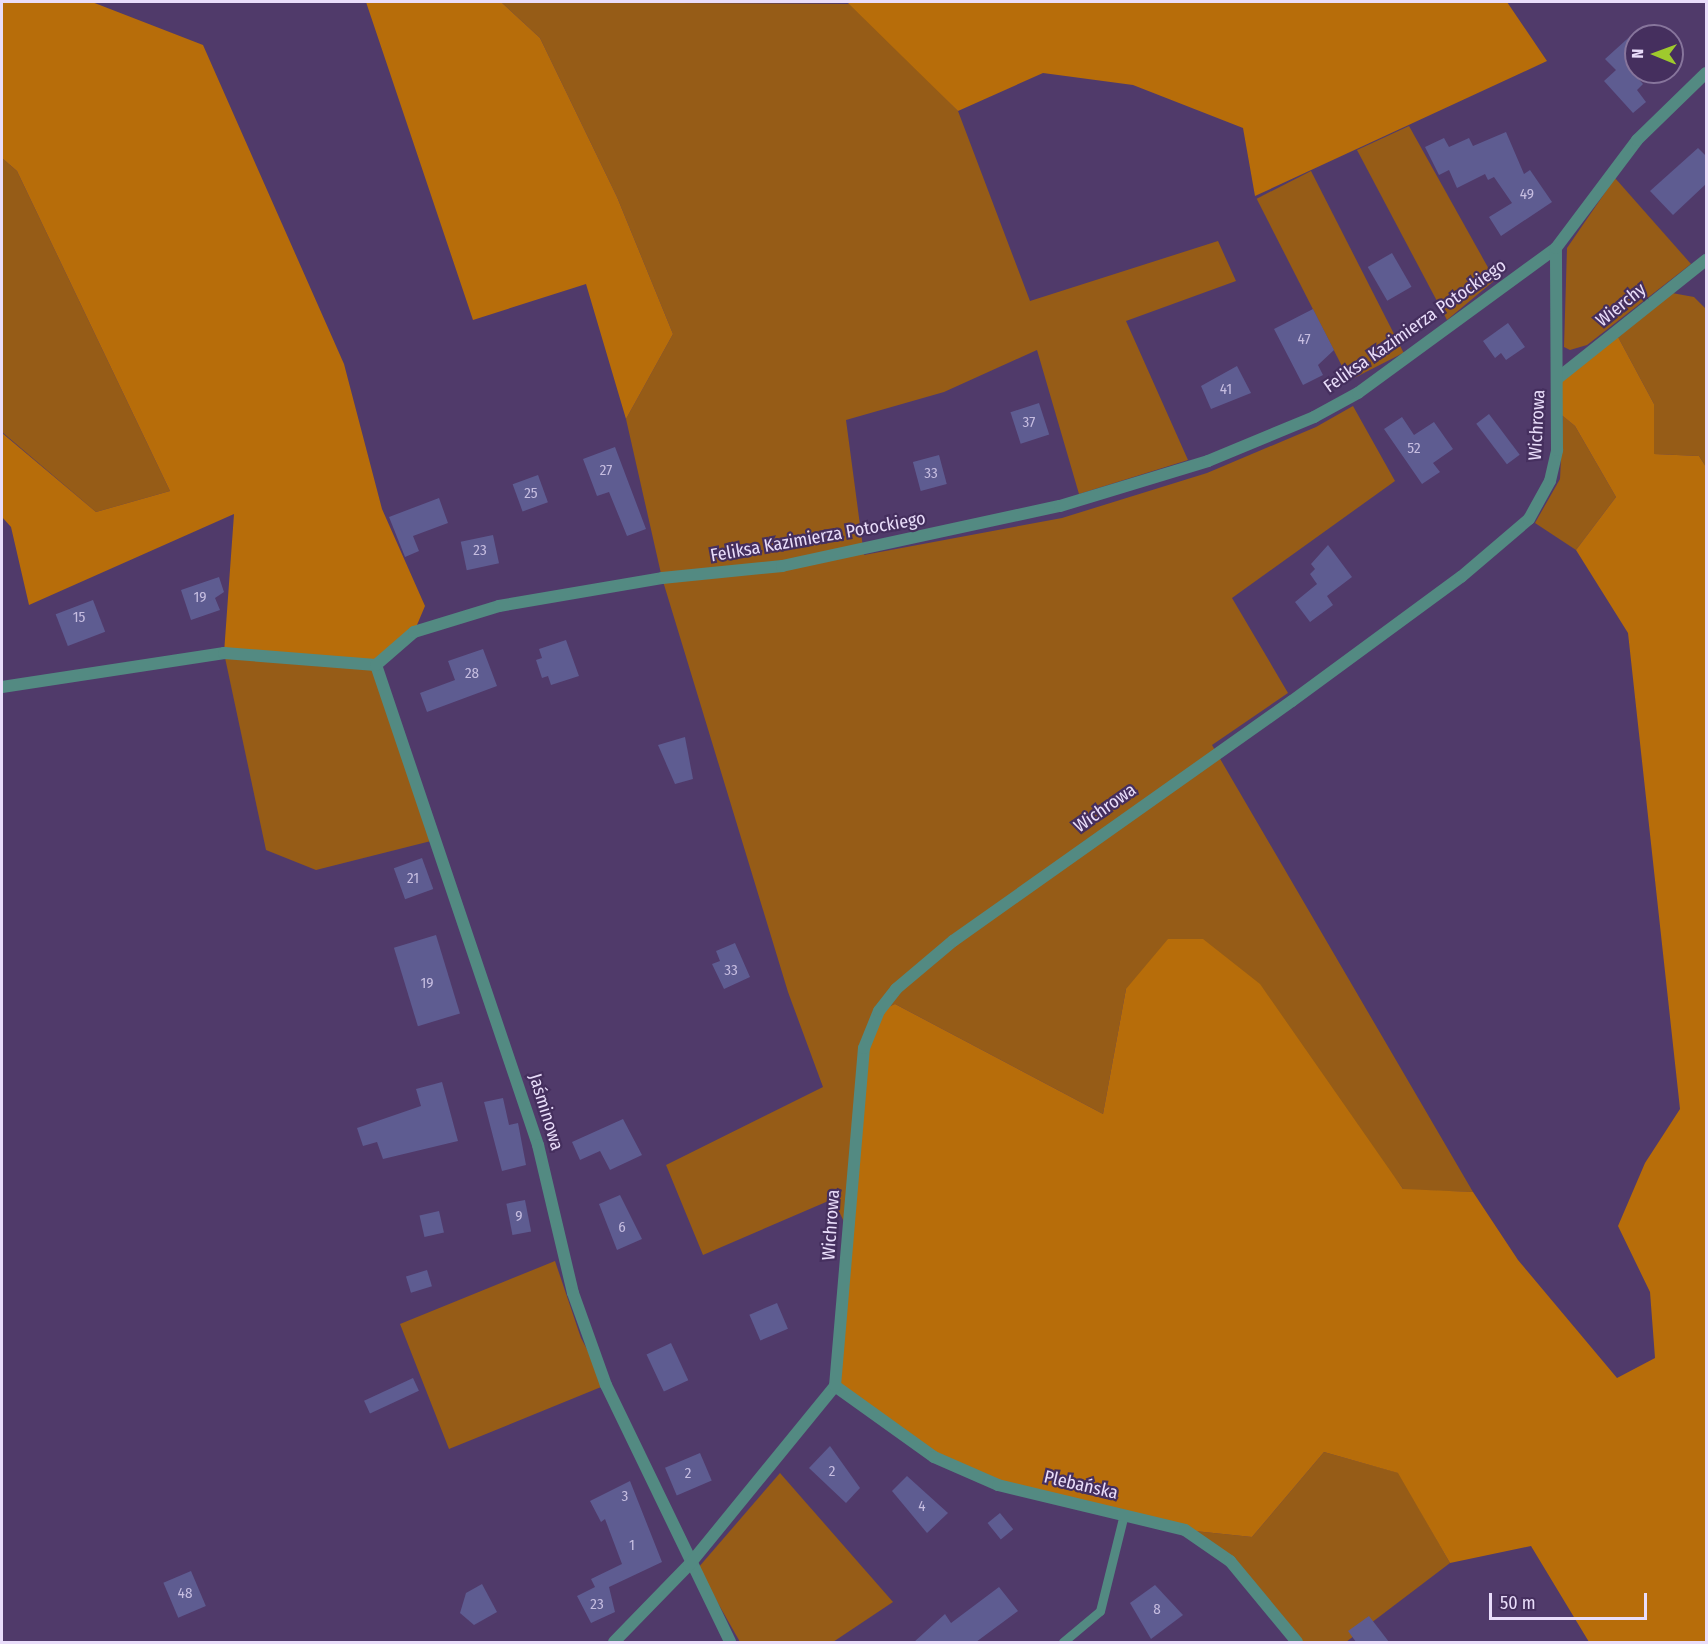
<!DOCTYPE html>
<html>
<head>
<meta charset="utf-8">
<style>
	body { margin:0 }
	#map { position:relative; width:1708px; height:1644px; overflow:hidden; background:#503a6a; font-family:"Fira Sans Condensed",sans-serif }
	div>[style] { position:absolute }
	.green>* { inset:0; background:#965c17; transform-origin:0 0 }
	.forest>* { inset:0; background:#b76d0a }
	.building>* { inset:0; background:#5e5c91; transform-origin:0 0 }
	.lane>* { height:9px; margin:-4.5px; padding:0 4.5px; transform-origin:4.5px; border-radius:4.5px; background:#538a82 }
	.street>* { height:12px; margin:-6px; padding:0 6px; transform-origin:6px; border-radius:6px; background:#538a82 }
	span { translate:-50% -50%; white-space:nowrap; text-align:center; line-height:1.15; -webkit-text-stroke:4.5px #452f5e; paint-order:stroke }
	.number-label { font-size:15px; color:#c6bde0 }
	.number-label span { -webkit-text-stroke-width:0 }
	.street-label { font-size:18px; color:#e9ddfa }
	.frame { position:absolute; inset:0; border:3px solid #e9ddfa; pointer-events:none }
	.north { position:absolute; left:1624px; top:24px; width:60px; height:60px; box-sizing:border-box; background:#452f5e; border:2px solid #87759c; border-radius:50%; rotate:271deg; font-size:16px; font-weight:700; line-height:24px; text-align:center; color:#e9ddfa }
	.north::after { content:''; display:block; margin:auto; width:21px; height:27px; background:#9fca2d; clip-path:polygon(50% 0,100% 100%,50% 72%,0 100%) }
	.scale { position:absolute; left:1489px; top:1593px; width:158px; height:27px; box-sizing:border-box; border:3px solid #e9ddfa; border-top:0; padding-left:8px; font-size:18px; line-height:21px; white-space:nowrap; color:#e9ddfa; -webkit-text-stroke:4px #452f5e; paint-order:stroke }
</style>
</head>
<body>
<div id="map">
	<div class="green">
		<div style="clip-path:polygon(501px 2px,853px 4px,958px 111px,1030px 301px,1218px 241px,1236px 281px,1126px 321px,1188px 460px,1079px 494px,1037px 350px,944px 392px,846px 420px,864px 555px,1062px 518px,1207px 473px,1316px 427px,1353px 406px,1395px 481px,1232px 598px,1288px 693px,1212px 745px,1473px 1192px,1404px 1190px,1368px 1143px,1126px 989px,1103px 1114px,895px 1004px,879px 1011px,848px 1230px,833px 1199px,703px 1255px,666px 1165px,823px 1087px,788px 992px,662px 578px,626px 419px,673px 334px,617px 197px,540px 38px)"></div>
		<div style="clip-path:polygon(1409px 126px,1495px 280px,1447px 320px,1357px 150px)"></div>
		<div style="clip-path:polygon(2px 158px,17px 171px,170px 491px,96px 512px,2px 432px)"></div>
		<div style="left:1311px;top:171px;width:204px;height:61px;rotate:63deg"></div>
		<div style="clip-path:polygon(1615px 178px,1691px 264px,1587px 345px,1570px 350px,1564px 347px,1567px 248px)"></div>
		<div style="clip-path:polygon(1672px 293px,1694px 297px,1706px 309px,1706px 467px,1699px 456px,1654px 454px,1654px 404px,1618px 337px)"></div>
		<div style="clip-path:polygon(1563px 416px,1575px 426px,1616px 497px,1576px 550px,1535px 523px,1560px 479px)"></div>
		<div style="clip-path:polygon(224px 653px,376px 665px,431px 841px,316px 870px,266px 850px)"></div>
		<div style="clip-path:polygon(555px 1261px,581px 1338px,606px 1385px,449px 1449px,400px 1324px)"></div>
		<div style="clip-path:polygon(1324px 1452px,1399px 1473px,1450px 1563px,1346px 1642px,1297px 1642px,1230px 1561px,1185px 1530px,1252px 1537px)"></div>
		<div style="clip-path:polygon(780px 1473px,893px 1602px,833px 1642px,740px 1642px,698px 1568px)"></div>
	</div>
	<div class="forest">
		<div style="clip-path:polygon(2px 2px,92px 2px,203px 45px,344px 364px,382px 509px,425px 606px,414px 632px,376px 665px,224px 653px,234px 514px,29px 605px,11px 527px,2px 517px,2px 433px,96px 512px,170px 491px,17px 171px,2px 158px)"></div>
		<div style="clip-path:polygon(366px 2px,501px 2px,540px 38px,617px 197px,673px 334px,626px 419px,586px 284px,473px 320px)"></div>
		<div style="clip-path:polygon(847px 2px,1507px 2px,1547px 61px,1255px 196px,1243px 128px,1133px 85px,1043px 73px,958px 111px)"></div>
		<div style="clip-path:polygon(1618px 337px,1654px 404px,1654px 454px,1699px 456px,1706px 467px,1706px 1642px,1589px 1642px,1531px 1546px,1450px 1563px,1398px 1473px,1324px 1452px,1252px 1537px,1185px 1530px,998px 1485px,934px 1457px,835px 1386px,864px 1048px,879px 1011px,895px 1004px,1103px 1114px,1126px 989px,1168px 939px,1203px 939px,1260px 984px,1403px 1189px,1473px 1192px,1518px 1260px,1617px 1378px,1655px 1358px,1650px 1292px,1618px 1226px,1645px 1163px,1680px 1109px,1628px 633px,1576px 550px,1616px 497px,1575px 426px,1558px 412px,1558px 378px)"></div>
	</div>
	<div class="building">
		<div style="clip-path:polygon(1636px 31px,1636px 76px,1643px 84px,1637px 90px,1646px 102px,1633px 113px,1604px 81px,1616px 70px,1605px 59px)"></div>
		<div style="clip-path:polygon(1506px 132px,1524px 174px,1530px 170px,1552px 202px,1501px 236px,1489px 217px,1512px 203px,1494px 177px,1488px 180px,1485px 174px,1457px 188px,1449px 170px,1439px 175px,1425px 147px,1444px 138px,1449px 147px,1469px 138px,1473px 146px)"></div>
		<div style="clip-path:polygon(1698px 148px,1707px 157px,1707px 183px,1673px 215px,1650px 191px)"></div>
		<div style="left:1392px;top:253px;width:39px;height:28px;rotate:60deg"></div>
		<div style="clip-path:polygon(1313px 309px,1334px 350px,1318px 365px,1323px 375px,1303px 385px,1274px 329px)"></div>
		<div style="clip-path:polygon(1508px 323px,1525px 347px,1506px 360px,1501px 353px,1495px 358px,1483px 341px)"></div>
		<div style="clip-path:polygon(1237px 366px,1251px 393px,1211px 409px,1201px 386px)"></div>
		<div style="left:1039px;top:403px;width:33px;height:30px;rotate:72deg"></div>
		<div style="left:1489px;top:414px;width:51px;height:16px;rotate:53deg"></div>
		<div style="clip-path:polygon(1402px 417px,1414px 435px,1434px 422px,1453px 449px,1433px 463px,1440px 472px,1422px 484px,1384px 429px)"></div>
		<div style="clip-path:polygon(615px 447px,646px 529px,627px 536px,609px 492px,597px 496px,583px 459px)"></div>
		<div style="left:939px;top:455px;width:30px;height:27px;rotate:75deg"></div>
		<div style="left:538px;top:475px;width:29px;height:27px;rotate:70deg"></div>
		<div style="clip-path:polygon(439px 498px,448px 523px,413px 536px,419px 551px,405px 557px,389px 517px)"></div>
		<div style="left:493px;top:535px;width:29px;height:33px;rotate:78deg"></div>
		<div style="clip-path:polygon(1328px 545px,1352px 577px,1327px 596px,1333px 605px,1310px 622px,1295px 602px,1317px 584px,1310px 574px,1315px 569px,1311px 564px)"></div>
		<div style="clip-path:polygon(219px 577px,224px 592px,215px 598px,220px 610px,191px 620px,181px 590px)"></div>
		<div style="left:93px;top:600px;width:34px;height:40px;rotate:69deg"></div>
		<div style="clip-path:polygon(566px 640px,579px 676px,551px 685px,548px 676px,542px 678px,536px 660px,542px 658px,539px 649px)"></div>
		<div style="clip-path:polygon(483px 649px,497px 686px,427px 712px,420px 693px,455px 680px,448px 661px)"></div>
		<div style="clip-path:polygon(685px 737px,693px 779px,675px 784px,658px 745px)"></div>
		<div style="left:422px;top:858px;width:33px;height:30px;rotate:70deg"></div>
		<div style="left:436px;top:935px;width:82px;height:44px;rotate:73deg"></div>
		<div style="clip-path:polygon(735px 943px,750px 977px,724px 989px,712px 964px,720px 961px,716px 951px)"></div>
		<div style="clip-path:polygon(442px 1082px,458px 1141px,383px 1159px,377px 1142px,363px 1146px,357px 1128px,421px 1106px,416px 1089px)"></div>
		<div style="clip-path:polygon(503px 1098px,509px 1125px,518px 1123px,526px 1165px,502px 1171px,484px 1102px)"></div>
		<div style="clip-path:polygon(623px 1119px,642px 1155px,610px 1170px,600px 1151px,580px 1160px,572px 1142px)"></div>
		<div style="clip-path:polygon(620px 1195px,642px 1239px,617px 1250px,599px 1204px)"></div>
		<div style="left:525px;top:1200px;width:32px;height:19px;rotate:79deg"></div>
		<div style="left:439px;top:1211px;width:22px;height:20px;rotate:77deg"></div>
		<div style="left:427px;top:1270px;width:17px;height:22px;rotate:73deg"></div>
		<div style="left:777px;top:1303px;width:28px;height:30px;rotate:67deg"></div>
		<div style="left:671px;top:1343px;width:41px;height:27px;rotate:65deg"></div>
		<div style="left:413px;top:1378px;width:14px;height:54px;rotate:65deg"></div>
		<div style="clip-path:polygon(830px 1446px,860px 1488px,846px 1503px,809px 1468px)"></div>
		<div style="left:700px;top:1453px;width:30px;height:38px;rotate:67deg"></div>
		<div style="clip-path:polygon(907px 1476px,948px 1513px,927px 1533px,892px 1491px)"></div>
		<div style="clip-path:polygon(630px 1481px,662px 1562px,609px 1587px,615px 1612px,591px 1623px,577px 1596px,595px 1587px,591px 1579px,622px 1564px,605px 1519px,601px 1522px,590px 1501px)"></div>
		<div style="left:1000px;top:1513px;width:21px;height:16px;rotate:51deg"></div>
		<div style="left:191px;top:1571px;width:38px;height:30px;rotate:67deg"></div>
		<div style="clip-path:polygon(482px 1584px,497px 1612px,474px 1625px,460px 1613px,466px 1593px)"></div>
		<div style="clip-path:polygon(1155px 1585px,1183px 1615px,1151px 1639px,1130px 1603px)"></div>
		<div style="clip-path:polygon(999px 1587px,1018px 1611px,976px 1642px,914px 1642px,945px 1614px,951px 1623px)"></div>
		<div style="clip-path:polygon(1369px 1616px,1389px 1642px,1356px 1642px,1348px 1631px)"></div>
	</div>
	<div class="lane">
		<div style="left:1063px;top:1642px;width:48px;rotate:-40deg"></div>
		<div style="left:1100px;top:1611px;width:100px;rotate:-76.1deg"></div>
	</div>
	<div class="street">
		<div style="left:1558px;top:378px;width:189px;rotate:-38.6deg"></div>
		<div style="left:376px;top:665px;width:507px;rotate:71.35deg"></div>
		<div style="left:538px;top:1145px;width:152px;rotate:76.7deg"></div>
		<div style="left:573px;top:1293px;width:98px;rotate:70.3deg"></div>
		<div style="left:606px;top:1385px;width:285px;rotate:64.2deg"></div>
		<div style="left:2px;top:687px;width:225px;rotate:-8.7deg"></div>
		<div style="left:224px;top:653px;width:152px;rotate:4.5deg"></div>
		<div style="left:376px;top:665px;width:50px;rotate:-41deg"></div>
		<div style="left:414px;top:632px;width:89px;rotate:-17deg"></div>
		<div style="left:499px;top:606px;width:165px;rotate:-9.7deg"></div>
		<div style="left:662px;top:578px;width:121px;rotate:-5.7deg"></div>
		<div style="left:782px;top:566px;width:284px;rotate:-12.2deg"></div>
		<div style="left:1060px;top:506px;width:155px;rotate:-16.9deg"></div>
		<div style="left:1208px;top:461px;width:115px;rotate:-22.5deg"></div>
		<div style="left:1314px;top:417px;width:50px;rotate:-28.6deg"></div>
		<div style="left:1358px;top:393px;width:245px;rotate:-36.2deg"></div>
		<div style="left:835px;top:1386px;width:122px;rotate:35.6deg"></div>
		<div style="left:934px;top:1457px;width:70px;rotate:23.6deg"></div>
		<div style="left:998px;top:1485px;width:192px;rotate:13.5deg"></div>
		<div style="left:1185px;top:1530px;width:55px;rotate:34.6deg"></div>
		<div style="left:1230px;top:1561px;width:105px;rotate:50.4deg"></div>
		<div style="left:614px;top:1642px;width:107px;rotate:-45.8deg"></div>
		<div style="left:689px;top:1565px;width:231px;rotate:-50.8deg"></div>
		<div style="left:835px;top:1386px;width:339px;rotate:-85.1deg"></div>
		<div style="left:864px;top:1048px;width:40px;rotate:-68deg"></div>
		<div style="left:879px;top:1011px;width:28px;rotate:-52deg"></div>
		<div style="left:896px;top:989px;width:75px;rotate:-40.1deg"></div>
		<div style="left:953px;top:941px;width:415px;rotate:-35.3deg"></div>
		<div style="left:1292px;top:701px;width:210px;rotate:-36.3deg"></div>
		<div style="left:1461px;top:577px;width:89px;rotate:-40.5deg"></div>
		<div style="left:1529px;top:519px;width:43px;rotate:-61.1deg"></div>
		<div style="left:1550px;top:481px;width:32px;rotate:-77deg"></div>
		<div style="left:1557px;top:450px;width:202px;rotate:-90.3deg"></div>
		<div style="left:1556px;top:248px;width:135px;rotate:-53.1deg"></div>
		<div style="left:1637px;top:140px;width:96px;rotate:-44.2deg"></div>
	</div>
	<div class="number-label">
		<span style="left:1527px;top:195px">49</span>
		<span style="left:1304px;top:340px">47</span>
		<span style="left:1226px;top:390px">41</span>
		<span style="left:1029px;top:423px">37</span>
		<span style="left:1414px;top:449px">52</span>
		<span style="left:606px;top:471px">27</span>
		<span style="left:931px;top:474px">33</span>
		<span style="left:531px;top:494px">25</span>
		<span style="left:480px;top:551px">23</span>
		<span style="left:200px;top:598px">19</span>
		<span style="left:79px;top:618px">15</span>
		<span style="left:472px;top:674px">28</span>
		<span style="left:413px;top:879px">21</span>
		<span style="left:731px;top:971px">33</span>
		<span style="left:427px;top:984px">19</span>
		<span style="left:519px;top:1217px">9</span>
		<span style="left:622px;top:1228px">6</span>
		<span style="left:832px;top:1472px">2</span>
		<span style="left:688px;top:1474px">2</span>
		<span style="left:625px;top:1497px">3</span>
		<span style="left:922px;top:1507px">4</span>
		<span style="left:632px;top:1546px">1</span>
		<span style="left:185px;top:1594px">48</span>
		<span style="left:597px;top:1605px">23</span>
		<span style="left:1157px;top:1610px">8</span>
	</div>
	<div class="street-label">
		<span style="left:1621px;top:305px;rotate:-39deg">Wierchy</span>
		<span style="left:1415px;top:326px;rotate:-35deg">Feliksa Kazimierza Potockiego</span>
		<span style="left:1537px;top:425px;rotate:-87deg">Wichrowa</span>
		<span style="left:818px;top:537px;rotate:-10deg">Feliksa Kazimierza Potockiego</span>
		<span style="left:1105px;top:808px;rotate:-35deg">Wichrowa</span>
		<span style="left:546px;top:1112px;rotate:73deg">Jaśminowa</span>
		<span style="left:831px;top:1225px;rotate:-86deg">Wichrowa</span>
		<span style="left:1081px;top:1485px;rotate:13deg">Plebańska</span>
	</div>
	<div class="frame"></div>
	<div class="north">N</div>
	<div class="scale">50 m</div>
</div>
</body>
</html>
